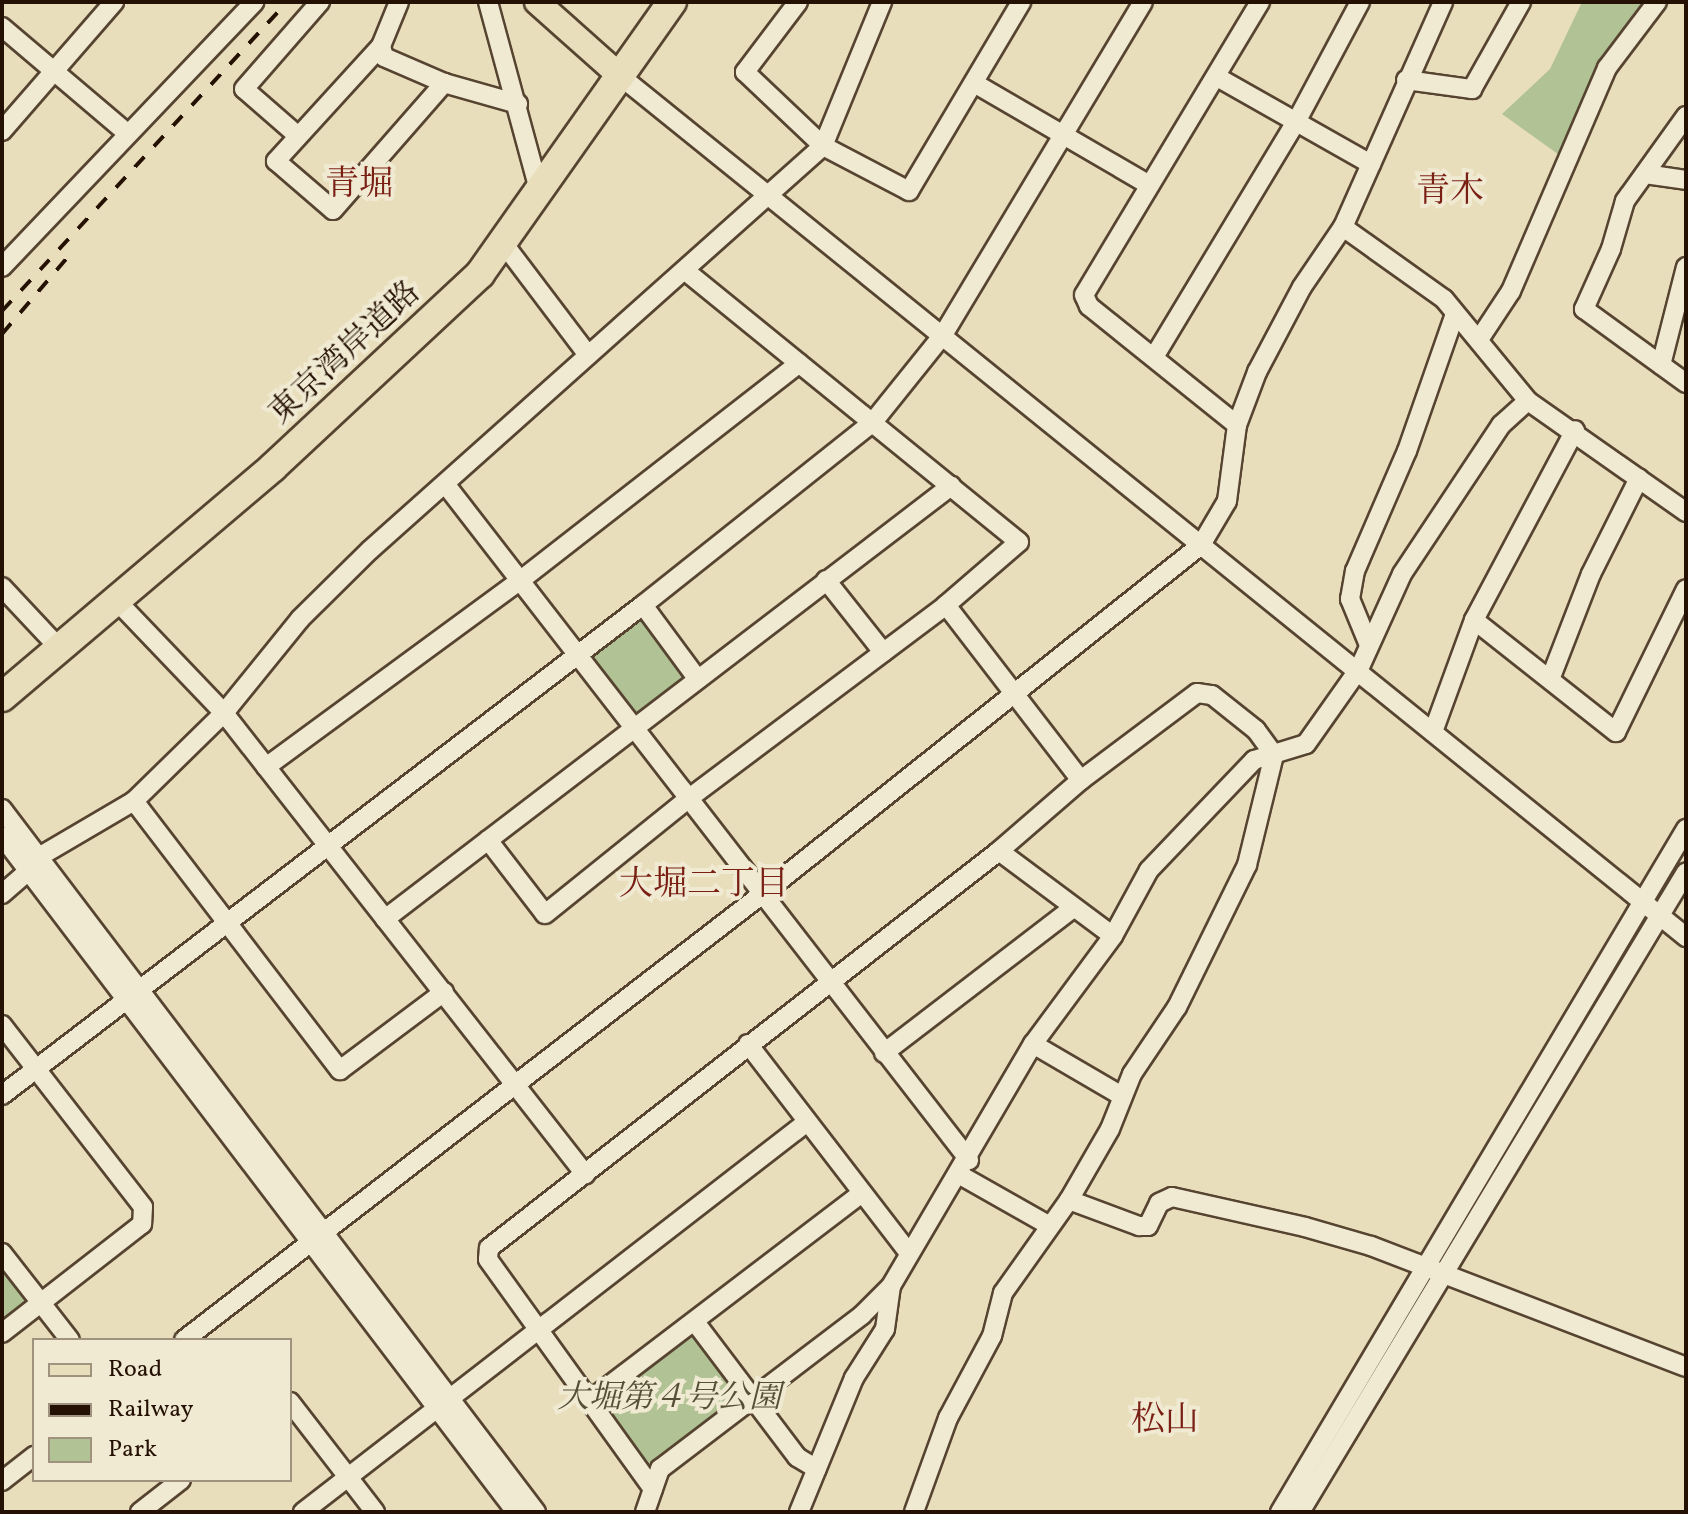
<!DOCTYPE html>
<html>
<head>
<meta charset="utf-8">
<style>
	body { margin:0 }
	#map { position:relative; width:1688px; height:1514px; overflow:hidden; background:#e8debb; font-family:Vollkorn,"Noto Serif JP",serif }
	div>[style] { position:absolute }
	.green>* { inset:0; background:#b1c294 }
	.roads { filter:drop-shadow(2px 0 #564431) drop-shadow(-2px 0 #564431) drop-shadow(0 2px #564431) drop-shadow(0 -2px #564431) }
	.minor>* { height:18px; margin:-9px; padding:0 9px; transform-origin:9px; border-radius:9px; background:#f0ead3 }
	.major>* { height:24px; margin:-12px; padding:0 12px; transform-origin:12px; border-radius:12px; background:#e8debb }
	.highway>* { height:28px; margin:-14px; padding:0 14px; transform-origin:14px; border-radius:14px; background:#e8debb }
	.rail>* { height:4px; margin-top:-2px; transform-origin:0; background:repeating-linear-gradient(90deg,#251103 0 14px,transparent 0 28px) }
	span { translate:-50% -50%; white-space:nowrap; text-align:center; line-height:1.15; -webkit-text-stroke:8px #f0ead3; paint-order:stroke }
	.street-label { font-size:32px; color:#251103 }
	.park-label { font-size:32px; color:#564f36; font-style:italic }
	.neighbourhood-label { font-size:34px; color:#7a1f14 }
	.frame { position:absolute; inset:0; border:4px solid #251103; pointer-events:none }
	.legend { position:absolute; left:32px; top:1338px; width:260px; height:144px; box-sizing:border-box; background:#f0ead3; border:2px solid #9f9380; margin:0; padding:10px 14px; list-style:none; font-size:24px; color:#251103 }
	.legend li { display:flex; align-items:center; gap:16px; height:40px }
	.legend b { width:40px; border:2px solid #9f9380 }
</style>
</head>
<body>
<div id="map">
	<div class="green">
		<div style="clip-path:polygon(1582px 2px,1653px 2px,1562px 157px,1502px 114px,1550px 69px)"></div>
		<div style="clip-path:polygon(638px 618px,646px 620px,687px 673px,686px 679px,642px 714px,635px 713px,593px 658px,594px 650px)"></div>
		<div style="clip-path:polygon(2px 1265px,27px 1298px,26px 1304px,2px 1323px)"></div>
		<div style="clip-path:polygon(687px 1334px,694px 1334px,737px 1397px,655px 1463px,645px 1464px,600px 1406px,602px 1397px)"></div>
	</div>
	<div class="roads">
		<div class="minor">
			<div style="left:399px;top:2px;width:48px;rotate:112.2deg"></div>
			<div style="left:381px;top:46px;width:11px;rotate:75deg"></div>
			<div style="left:384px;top:57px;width:65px;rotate:23.4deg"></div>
			<div style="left:444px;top:83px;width:77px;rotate:15.8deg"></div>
			<div style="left:488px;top:2px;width:198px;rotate:74.8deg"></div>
			<div style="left:798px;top:2px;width:88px;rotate:127.1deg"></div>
			<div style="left:745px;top:72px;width:108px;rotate:43.5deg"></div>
			<div style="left:823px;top:146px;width:97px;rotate:27.6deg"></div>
			<div style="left:909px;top:191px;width:220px;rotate:-59.3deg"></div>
			<div style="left:2px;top:27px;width:164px;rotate:40.3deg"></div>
			<div style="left:381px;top:46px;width:156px;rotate:132.4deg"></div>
			<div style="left:276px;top:161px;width:75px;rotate:40.7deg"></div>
			<div style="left:333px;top:210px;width:169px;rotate:-48.8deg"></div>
			<div style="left:619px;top:75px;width:1372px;rotate:38.93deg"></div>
			<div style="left:1217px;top:77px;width:177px;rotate:29.5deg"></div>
			<div style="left:1406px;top:80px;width:67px;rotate:7.8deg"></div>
			<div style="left:1472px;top:89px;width:100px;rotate:-60.6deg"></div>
			<div style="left:974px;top:83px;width:203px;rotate:30.2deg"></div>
			<div style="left:1686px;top:116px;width:105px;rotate:125.7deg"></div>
			<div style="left:1625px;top:201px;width:50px;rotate:106.3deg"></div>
			<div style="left:1611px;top:249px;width:66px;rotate:114.2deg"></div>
			<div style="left:1584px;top:309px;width:126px;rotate:36deg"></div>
			<div style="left:2px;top:131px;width:171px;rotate:-49deg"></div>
			<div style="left:297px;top:135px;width:70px;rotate:-139deg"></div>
			<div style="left:244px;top:89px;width:116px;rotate:-48.9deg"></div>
			<div style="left:1645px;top:174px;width:41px;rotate:8.3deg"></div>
			<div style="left:1343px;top:227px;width:124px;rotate:35.5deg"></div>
			<div style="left:1444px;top:299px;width:132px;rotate:50.5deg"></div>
			<div style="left:1528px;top:401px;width:193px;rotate:35.1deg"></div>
			<div style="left:504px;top:244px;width:139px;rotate:52.9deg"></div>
			<div style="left:2px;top:267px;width:366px;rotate:-46.4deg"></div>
			<div style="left:1480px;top:338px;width:56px;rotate:-56.6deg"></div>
			<div style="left:1511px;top:291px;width:243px;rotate:-66.7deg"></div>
			<div style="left:1607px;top:68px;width:83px;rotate:-52.9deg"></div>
			<div style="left:1154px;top:357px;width:275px;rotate:-58.9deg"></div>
			<div style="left:1296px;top:122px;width:136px;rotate:-61.9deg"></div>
			<div style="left:1661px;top:365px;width:101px;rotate:-75.7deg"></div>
			<div style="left:1237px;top:425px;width:190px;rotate:-141.2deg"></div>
			<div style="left:1089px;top:306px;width:12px;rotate:-114deg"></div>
			<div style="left:1084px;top:295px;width:342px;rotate:-59deg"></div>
			<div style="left:446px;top:485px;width:854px;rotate:52.23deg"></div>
			<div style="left:826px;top:580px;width:92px;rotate:51.6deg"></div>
			<div style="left:2px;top:587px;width:83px;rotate:46.9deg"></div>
			<div style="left:116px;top:600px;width:156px;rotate:46.3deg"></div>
			<div style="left:224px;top:713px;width:586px;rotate:51.94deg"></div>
			<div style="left:643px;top:605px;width:89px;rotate:53.6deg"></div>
			<div style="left:946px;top:605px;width:221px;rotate:52.4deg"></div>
			<div style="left:1474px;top:620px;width:181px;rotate:38.3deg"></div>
			<div style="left:1616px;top:732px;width:159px;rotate:-63.9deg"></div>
			<div style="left:1369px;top:645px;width:50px;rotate:-112.4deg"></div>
			<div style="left:1350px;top:599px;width:28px;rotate:-80deg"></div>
			<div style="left:1355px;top:571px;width:131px;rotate:-66.6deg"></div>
			<div style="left:1407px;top:451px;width:145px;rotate:-70.7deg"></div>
			<div style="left:1551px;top:677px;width:110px;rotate:-68.8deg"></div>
			<div style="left:1591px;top:574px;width:107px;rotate:-63.4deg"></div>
			<div style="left:1433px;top:732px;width:119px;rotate:-69.9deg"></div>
			<div style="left:1474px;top:620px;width:215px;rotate:-62deg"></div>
			<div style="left:266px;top:767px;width:318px;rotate:-36.3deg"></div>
			<div style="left:522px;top:579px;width:351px;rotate:-37.9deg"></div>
			<div style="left:134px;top:801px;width:339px;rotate:52.6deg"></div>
			<div style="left:340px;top:1070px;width:130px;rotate:-36.9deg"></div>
			<div style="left:2px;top:809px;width:883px;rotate:52.78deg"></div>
			<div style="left:2px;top:836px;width:849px;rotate:52.75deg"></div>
			<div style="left:488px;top:840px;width:93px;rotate:52.4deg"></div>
			<div style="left:545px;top:914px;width:184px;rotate:-38.8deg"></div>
			<div style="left:688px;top:799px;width:323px;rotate:-36.9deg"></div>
			<div style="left:946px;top:605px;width:96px;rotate:-40.8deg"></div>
			<div style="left:1019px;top:542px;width:430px;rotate:-140.9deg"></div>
			<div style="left:999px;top:851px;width:142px;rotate:36.7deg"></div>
			<div style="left:37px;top:858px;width:113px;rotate:-30.4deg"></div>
			<div style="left:134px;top:801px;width:126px;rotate:-44.4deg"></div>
			<div style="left:224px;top:713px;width:121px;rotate:-51deg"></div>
			<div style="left:300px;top:619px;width:98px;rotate:-44.6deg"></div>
			<div style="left:370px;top:550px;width:607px;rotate:-41.73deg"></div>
			<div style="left:823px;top:146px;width:156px;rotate:-67.7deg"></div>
			<div style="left:2px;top:894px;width:35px;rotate:-41deg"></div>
			<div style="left:385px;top:919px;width:713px;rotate:-37.42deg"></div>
			<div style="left:2px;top:1025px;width:230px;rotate:52.2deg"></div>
			<div style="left:143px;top:1207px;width:17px;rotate:93deg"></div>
			<div style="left:142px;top:1224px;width:177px;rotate:142.1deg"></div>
			<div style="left:748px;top:1044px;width:264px;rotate:52.4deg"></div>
			<div style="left:1033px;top:1044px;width:103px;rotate:30.3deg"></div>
			<div style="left:884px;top:1053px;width:237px;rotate:-37.5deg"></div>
			<div style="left:2px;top:1095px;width:807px;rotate:-37.4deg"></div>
			<div style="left:643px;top:605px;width:294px;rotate:-38.5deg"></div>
			<div style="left:873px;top:422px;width:112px;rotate:-51.2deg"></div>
			<div style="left:943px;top:335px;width:388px;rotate:-59deg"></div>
			<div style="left:960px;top:1175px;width:103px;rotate:29.5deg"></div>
			<div style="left:1069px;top:1200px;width:75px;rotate:20.4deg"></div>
			<div style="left:1139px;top:1226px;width:9px"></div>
			<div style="left:1148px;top:1226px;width:25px;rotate:-64deg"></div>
			<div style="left:1159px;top:1203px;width:14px;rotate:-25deg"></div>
			<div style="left:1172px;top:1197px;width:136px;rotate:12.7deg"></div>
			<div style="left:1305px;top:1227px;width:69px;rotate:16.1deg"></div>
			<div style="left:1371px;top:1246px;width:337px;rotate:21deg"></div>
			<div style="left:2px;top:1253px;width:110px;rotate:52deg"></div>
			<div style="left:695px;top:1322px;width:169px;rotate:52.9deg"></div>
			<div style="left:797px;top:1457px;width:23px;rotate:31deg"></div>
			<div style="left:184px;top:1340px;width:734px;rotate:-37.64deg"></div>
			<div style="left:765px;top:892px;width:557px;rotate:-38.52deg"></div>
			<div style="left:1201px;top:545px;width:51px;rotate:-59.4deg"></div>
			<div style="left:1227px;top:501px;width:77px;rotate:-82.5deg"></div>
			<div style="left:1237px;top:425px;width:57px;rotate:-69.3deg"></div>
			<div style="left:1257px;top:372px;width:96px;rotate:-62.1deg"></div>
			<div style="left:1302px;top:287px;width:73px;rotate:-55.7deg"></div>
			<div style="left:1343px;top:227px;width:246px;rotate:-66deg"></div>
			<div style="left:589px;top:1401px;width:343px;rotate:-37.3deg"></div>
			<div style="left:290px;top:1402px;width:139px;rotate:52.3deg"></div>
			<div style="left:2px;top:1481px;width:41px;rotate:-38deg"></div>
			<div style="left:653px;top:1489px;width:283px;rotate:-125.7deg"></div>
			<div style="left:488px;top:1259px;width:11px;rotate:-85deg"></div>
			<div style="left:489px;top:1248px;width:646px;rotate:-37.9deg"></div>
			<div style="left:999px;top:851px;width:108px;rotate:-40.9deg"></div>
			<div style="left:1081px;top:780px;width:145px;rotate:-36.9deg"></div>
			<div style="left:1197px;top:693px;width:15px;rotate:8deg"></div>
			<div style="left:1212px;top:695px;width:56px;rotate:38.5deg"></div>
			<div style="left:1256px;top:730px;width:31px;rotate:54deg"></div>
			<div style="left:1274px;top:755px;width:113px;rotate:103.8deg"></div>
			<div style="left:1247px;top:865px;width:158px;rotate:116.2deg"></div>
			<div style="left:1177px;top:1007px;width:81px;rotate:123.9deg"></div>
			<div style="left:1132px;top:1074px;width:59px;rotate:111.8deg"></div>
			<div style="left:1110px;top:1129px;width:82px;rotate:120deg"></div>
			<div style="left:1069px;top:1200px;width:114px;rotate:125.4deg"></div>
			<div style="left:1003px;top:1293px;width:44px;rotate:104.3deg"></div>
			<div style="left:992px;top:1336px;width:93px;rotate:118.2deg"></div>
			<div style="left:948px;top:1418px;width:100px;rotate:109.9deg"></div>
			<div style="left:140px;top:1512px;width:52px;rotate:-38deg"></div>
			<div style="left:303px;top:1512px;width:637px;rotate:-37.73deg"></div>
			<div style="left:645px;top:1512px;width:46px;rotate:-70.8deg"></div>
			<div style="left:660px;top:1469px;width:254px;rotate:-37.3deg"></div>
			<div style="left:862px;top:1315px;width:41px;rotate:-45deg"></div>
			<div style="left:891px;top:1286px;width:281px;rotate:-59.6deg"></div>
			<div style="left:1033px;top:1044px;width:134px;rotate:-53.5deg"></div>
			<div style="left:1113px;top:936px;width:75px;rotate:-61.4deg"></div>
			<div style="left:1149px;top:870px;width:152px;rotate:-46.3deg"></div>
			<div style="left:1254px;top:760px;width:54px;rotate:-17.1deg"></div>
			<div style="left:1306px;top:744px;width:92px;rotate:-54.8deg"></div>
			<div style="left:1359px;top:669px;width:104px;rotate:-65.6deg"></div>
			<div style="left:1402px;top:574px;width:179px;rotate:-56.4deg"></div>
			<div style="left:1501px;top:425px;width:36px;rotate:-42deg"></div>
			<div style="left:799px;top:1512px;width:145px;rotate:-67.7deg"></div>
			<div style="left:854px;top:1378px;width:58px;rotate:-57.7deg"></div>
			<div style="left:885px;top:1329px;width:43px;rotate:-82.1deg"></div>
			<div style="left:1280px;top:1512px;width:795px;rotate:-59.27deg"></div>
			<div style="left:1300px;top:1512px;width:747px;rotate:-58.9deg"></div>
		</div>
		<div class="major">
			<div style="left:537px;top:2px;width:110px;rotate:41.7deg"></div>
		</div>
		<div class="highway">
			<div style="left:2px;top:697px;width:355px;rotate:-40.3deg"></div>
			<div style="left:273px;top:467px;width:283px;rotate:-43deg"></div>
			<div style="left:480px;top:274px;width:333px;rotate:-54.8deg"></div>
		</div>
	</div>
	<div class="rail">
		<div style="left:2px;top:311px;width:420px;rotate:-47.3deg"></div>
		<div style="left:2px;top:334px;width:100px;rotate:-49.5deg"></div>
	</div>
	<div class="street-label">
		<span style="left:346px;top:354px;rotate:-43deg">東京湾岸道路</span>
	</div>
	<div class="park-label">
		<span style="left:669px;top:1399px">大堀第４号公園</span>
	</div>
	<div class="neighbourhood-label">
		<span style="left:359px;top:186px">青堀</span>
		<span style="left:1450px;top:193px">青木</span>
		<span style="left:704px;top:886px">大堀二丁目</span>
		<span style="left:1165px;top:1422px">松山</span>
	</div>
	<div class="frame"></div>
	<ul class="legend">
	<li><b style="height:10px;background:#e8debb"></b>Road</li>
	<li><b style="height:10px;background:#251103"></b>Railway</li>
	<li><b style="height:22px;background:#b1c294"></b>Park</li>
	</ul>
</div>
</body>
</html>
